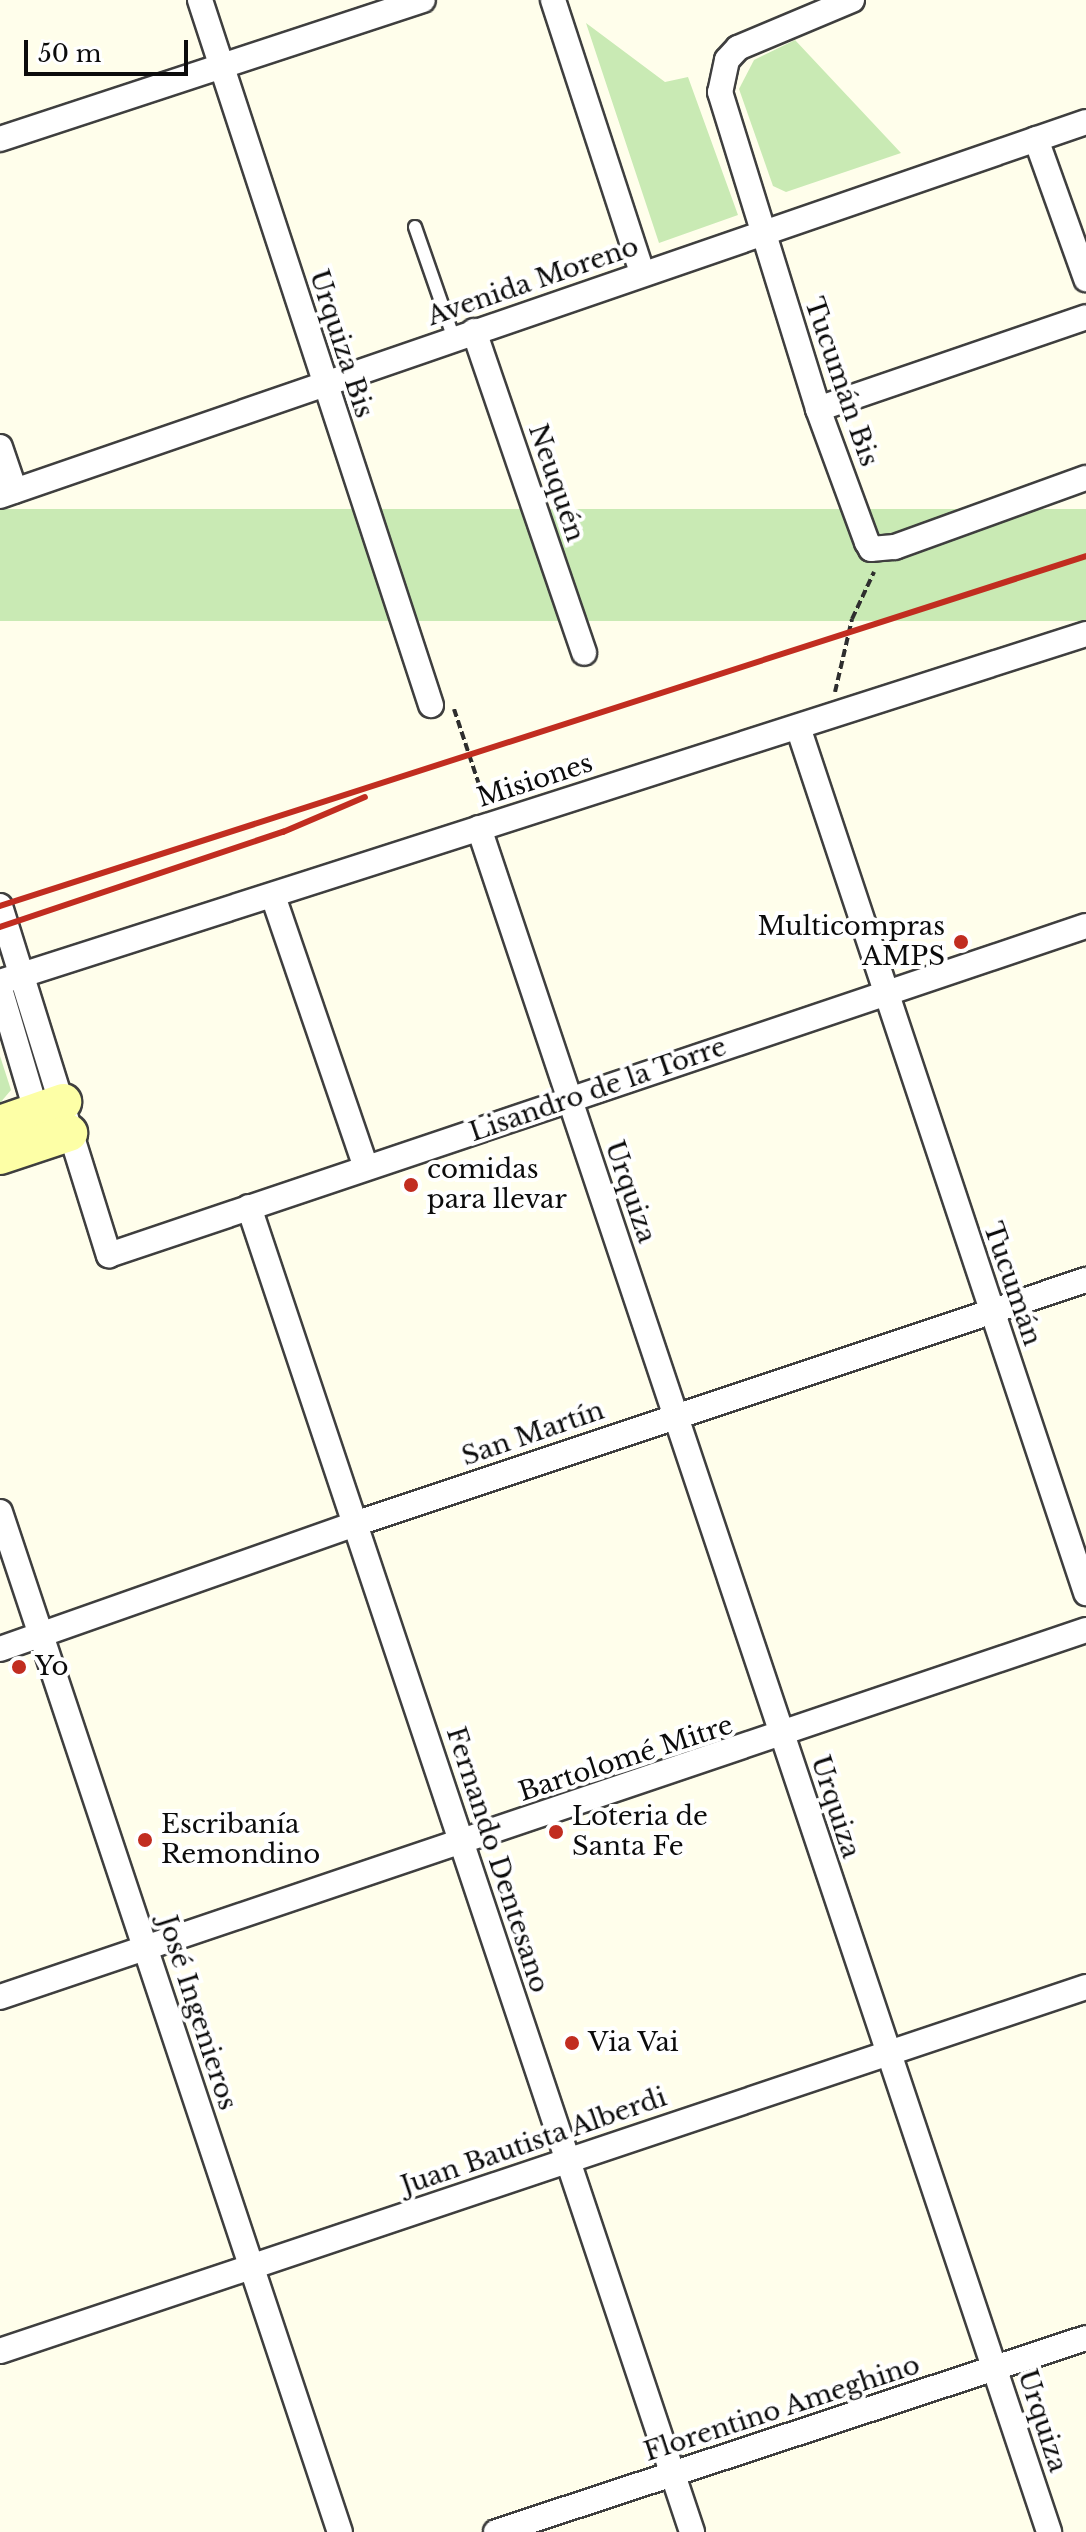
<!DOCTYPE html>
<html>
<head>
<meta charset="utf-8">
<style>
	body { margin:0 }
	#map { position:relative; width:1086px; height:2532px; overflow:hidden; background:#fffeeb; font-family:"Libre Baskerville",serif }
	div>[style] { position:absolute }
	.green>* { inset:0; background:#c9eab4; transform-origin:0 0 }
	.path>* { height:4px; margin-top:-2px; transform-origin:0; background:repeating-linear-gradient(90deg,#2e2e2e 0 8px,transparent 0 12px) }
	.roads { filter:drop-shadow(2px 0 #3f3f3f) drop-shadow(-2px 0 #3f3f3f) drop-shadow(0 2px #3f3f3f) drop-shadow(0 -2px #3f3f3f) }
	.lane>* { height:12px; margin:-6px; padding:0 6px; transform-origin:6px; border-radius:6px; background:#fff }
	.street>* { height:24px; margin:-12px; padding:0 12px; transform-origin:12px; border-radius:12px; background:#fff }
	.secondary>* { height:36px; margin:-18px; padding:0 18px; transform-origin:18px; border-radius:18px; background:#fdffa6 }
	.rail>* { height:6px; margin:-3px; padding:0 3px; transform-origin:3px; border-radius:3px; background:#c12d20 }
	.dots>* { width:22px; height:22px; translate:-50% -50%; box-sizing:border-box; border:4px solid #fff; border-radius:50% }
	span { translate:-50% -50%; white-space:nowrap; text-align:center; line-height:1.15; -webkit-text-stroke:8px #fff; paint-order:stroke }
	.street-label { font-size:26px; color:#0c0c0c }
	.poi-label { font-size:26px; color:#0c0c0c }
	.right { translate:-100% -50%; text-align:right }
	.left { translate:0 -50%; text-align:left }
	.scale { position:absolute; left:24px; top:40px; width:164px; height:36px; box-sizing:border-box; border:4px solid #0c0c0c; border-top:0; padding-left:10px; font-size:24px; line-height:28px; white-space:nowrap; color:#0c0c0c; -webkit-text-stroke:6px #fff; paint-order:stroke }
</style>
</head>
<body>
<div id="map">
	<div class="green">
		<div style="clip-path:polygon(586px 23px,665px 82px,688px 77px,738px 215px,659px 243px)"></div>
		<div style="clip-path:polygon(795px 40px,901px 153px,786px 192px,773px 186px,739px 89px,754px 60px)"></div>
		<div style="left:1086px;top:509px;width:112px;height:1124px;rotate:90deg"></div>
		<div style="clip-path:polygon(0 1056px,11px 1090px,0 1103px)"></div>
	</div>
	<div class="path">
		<div style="left:835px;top:692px;width:75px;rotate:-76.9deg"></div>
		<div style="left:852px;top:619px;width:52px;rotate:-64.9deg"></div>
		<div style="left:454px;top:709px;width:99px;rotate:71.7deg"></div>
	</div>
	<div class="roads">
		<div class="lane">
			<div style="left:415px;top:227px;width:119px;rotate:70.8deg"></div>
		</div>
		<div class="street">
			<div style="left:200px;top:0;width:742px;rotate:71.86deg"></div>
			<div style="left:553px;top:0;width:287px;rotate:71.9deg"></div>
			<div style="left:852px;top:0;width:124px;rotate:157.2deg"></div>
			<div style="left:738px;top:48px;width:16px;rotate:133deg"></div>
			<div style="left:727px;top:60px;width:33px;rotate:102deg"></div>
			<div style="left:720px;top:92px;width:332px;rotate:72.8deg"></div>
			<div style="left:818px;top:409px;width:142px;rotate:69.8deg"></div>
			<div style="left:867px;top:542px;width:8px;rotate:60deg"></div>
			<div style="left:871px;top:549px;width:24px;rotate:-5deg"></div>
			<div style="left:895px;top:547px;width:203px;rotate:-19.9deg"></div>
			<div style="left:0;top:139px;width:445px;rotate:-18.2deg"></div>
			<div style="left:1036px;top:139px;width:149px;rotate:70.3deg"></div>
			<div style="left:474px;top:331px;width:340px;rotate:71.1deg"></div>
			<div style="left:818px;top:409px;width:283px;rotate:-18.9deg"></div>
			<div style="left:0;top:447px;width:46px;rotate:71.2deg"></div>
			<div style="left:0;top:496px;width:1149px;rotate:-19deg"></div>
			<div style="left:798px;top:727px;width:913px;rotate:71.6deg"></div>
			<div style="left:479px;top:828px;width:1797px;rotate:71.5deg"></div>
			<div style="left:273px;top:896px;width:287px;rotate:71.1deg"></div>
			<div style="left:0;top:906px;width:366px;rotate:72.7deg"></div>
			<div style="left:109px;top:1255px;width:1031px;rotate:-18.61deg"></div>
			<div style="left:0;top:982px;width:1140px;rotate:-17.77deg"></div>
			<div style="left:0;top:989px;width:141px;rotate:73.5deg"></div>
			<div style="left:249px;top:1207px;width:1397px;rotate:71.51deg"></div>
			<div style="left:0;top:1512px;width:1075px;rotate:71.57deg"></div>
			<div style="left:0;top:1649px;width:376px;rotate:-19.4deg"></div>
			<div style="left:355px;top:1524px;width:771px;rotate:-18.46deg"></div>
			<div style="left:0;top:1997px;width:1146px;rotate:-18.67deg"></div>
			<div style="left:0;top:2351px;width:1145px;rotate:-18.53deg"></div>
			<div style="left:496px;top:2532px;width:621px;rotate:-18.2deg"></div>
		</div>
		<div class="secondary">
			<div style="left:0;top:1124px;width:67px;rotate:-19.2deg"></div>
			<div style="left:0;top:1156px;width:73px;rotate:-18.4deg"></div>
		</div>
	</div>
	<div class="rail">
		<div style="left:0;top:906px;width:1141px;rotate:-17.86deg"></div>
		<div style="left:0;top:927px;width:299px;rotate:-18.6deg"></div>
		<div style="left:283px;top:832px;width:89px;rotate:-23.1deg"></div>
	</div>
	<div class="dots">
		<div style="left:961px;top:942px;background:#c12d20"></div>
		<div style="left:411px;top:1185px;background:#c12d20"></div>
		<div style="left:19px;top:1667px;background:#c12d20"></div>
		<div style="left:556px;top:1832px;background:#c12d20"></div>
		<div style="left:145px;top:1840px;background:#c12d20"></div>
		<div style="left:572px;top:2043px;background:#c12d20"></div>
	</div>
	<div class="street-label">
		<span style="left:533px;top:282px;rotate:-19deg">Avenida Moreno</span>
		<span style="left:341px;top:344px;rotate:72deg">Urquiza Bis</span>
		<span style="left:841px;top:382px;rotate:71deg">Tucumán Bis</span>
		<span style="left:556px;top:483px;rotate:71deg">Neuquén</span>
		<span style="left:535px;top:781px;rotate:-18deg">Misiones</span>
		<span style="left:598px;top:1090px;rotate:-19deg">Lisandro de la Torre</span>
		<span style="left:630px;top:1192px;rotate:71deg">Urquiza</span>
		<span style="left:1012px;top:1284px;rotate:71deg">Tucumán</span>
		<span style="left:533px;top:1434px;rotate:-19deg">San Martín</span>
		<span style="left:626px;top:1759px;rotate:-18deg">Bartolomé Mitre</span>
		<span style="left:835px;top:1807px;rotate:72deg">Urquiza</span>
		<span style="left:497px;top:1860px;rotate:72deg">Fernando Dentesano</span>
		<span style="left:197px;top:2013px;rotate:72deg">José Ingenieros</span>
		<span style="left:534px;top:2142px;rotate:-19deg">Juan Bautista Alberdi</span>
		<span style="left:782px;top:2409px;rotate:-18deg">Florentino Ameghino</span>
		<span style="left:1042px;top:2421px;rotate:72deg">Urquiza</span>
	</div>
	<div class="poi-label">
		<span class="right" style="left:945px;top:942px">Multicompras<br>AMPS</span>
		<span class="left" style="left:427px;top:1185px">comidas<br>para llevar</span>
		<span class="left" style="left:35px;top:1667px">Yo</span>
		<span class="left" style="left:572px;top:1832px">Loteria de<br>Santa Fe</span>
		<span class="left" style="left:161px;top:1840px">Escribanía<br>Remondino</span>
		<span class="left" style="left:588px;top:2043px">Via Vai</span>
	</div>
	<div class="scale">50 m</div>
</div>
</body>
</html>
